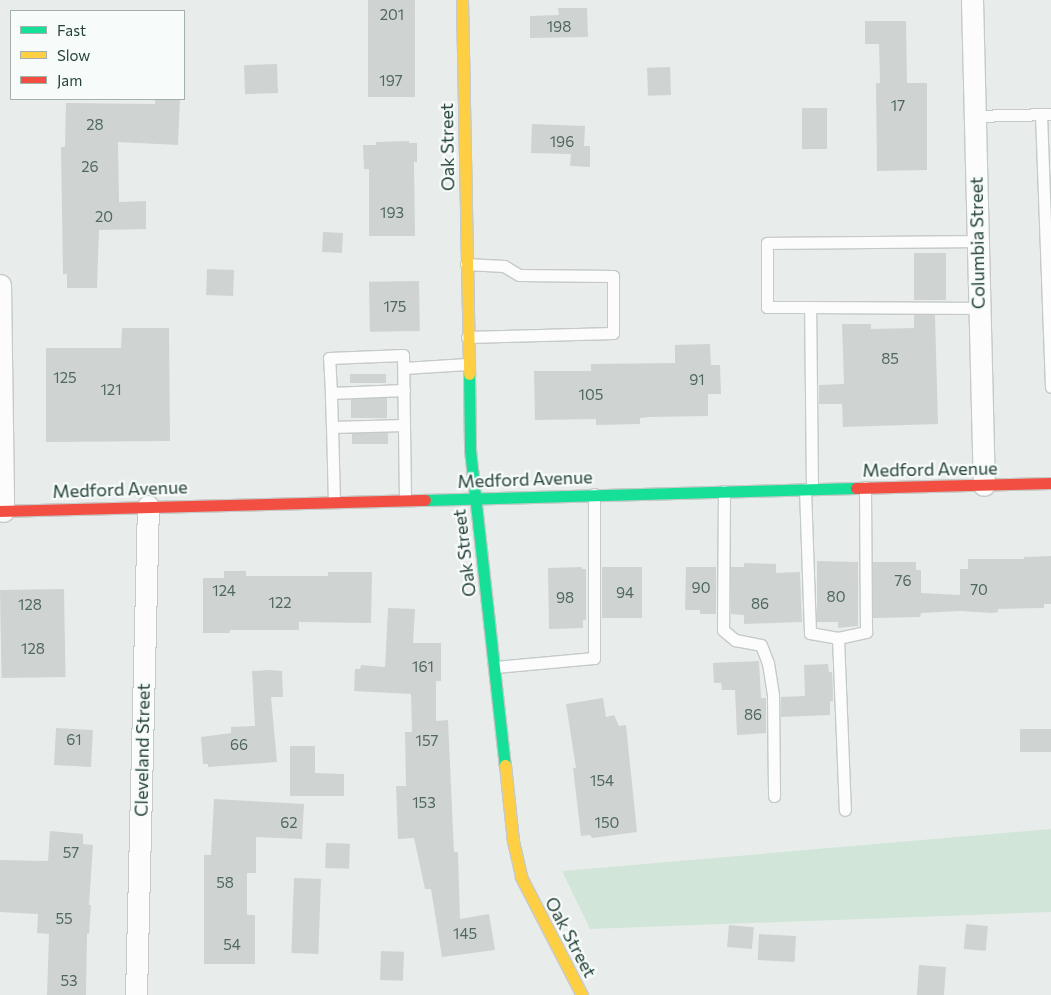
<!DOCTYPE html>
<html>
<head>
<meta charset="utf-8">
<style>
	body { margin:0 }
	#map { position:relative; width:1051px; height:995px; overflow:hidden; background:#e8edeb; font-family:Commissioner,sans-serif }
	div>[style] { position:absolute }
	.green>* { inset:0; background:#d1e6d8 }
	.building>* { inset:0; background:#cfd4d2; transform-origin:0 0 }
	.roads { filter:drop-shadow(1px 0 #c5cac8) drop-shadow(-1px 0 #c5cac8) drop-shadow(0 1px #c5cac8) drop-shadow(0 -1px #c5cac8) }
	.lane>* { height:11px; margin:-5.5px; padding:0 5.5px; transform-origin:5.5px; border-radius:5.5px; background:#fcfcfc }
	.street>* { height:21px; margin:-10.5px; padding:0 10.5px; transform-origin:10.5px; border-radius:10.5px; background:#fcfcfc }
	.fast>* { height:11px; margin:-5.5px; padding:0 5.5px; transform-origin:5.5px; border-radius:5.5px; background:#16e098 }
	.slow>* { height:11px; margin:-5.5px; padding:0 5.5px; transform-origin:5.5px; border-radius:5.5px; background:#ffcf43 }
	.jam>* { height:11px; margin:-5.5px; padding:0 5.5px; transform-origin:5.5px; border-radius:5.5px; background:#f24e42 }
	span { translate:-50% -50%; white-space:nowrap; text-align:center; line-height:1.15; -webkit-text-stroke:4.5px #f7fbf9; paint-order:stroke }
	.number-label { font-size:15px; color:#506761 }
	.number-label span { -webkit-text-stroke-width:0 }
	.street-label { font-size:18px; color:#24423a }
	.legend { position:absolute; left:10px; top:10px; width:175px; height:90px; box-sizing:border-box; background:#f7fbf9; border:1px solid #a3b1ad; margin:0; padding:6px 9px; list-style:none; font-size:15px; color:#24423a }
	.legend li { display:flex; align-items:center; gap:10px; height:25px }
	.legend b { width:25px; border:1px solid #a3b1ad }
</style>
</head>
<body>
<div id="map">
	<div class="green">
		<div style="clip-path:polygon(1051px 829px,1051px 912px,590px 929px,562px 871px)"></div>
	</div>
	<div class="building">
		<div style="left:368px;top:0;width:47px;height:97px"></div>
		<div style="clip-path:polygon(558px 8px,587px 8px,588px 37px,530px 38px,530px 16px,559px 15px)"></div>
		<div style="clip-path:polygon(865px 21px,906px 21px,907px 83px,927px 83px,927px 170px,877px 171px,876px 83px,880px 83px,879px 44px,865px 44px)"></div>
		<div style="left:277px;top:64px;width:29px;height:33px;rotate:88deg"></div>
		<div style="left:670px;top:67px;width:28px;height:23px;rotate:88deg"></div>
		<div style="clip-path:polygon(155px 99px,180px 99px,178px 145px,118px 142px,119px 202px,146px 201px,146px 229px,99px 230px,97px 288px,67px 288px,67px 274px,63px 274px,61px 147px,65px 147px,66px 103px,155px 104px)"></div>
		<div style="left:802px;top:108px;width:25px;height:41px"></div>
		<div style="clip-path:polygon(532px 124px,585px 126px,584px 146px,590px 146px,590px 167px,570px 166px,571px 154px,531px 153px)"></div>
		<div style="clip-path:polygon(409px 141px,409px 143px,417px 143px,417px 162px,414px 162px,415px 236px,369px 236px,369px 169px,364px 169px,363px 145px,376px 145px,376px 142px)"></div>
		<div style="left:323px;top:232px;width:20px;height:20px;rotate:3deg"></div>
		<div style="left:914px;top:253px;width:32px;height:47px"></div>
		<div style="left:207px;top:269px;width:27px;height:26px;rotate:2deg"></div>
		<div style="left:419px;top:281px;width:50px;height:50px;rotate:89deg"></div>
		<div style="clip-path:polygon(914px 315px,935px 315px,938px 424px,843px 427px,842px 404px,819px 404px,819px 385px,844px 384px,842px 324px,871px 324px,871px 329px,914px 328px)"></div>
		<div style="clip-path:polygon(122px 328px,169px 328px,170px 441px,46px 442px,46px 348px,121px 348px)"></div>
		<div style="clip-path:polygon(710px 344px,711px 365px,720px 365px,721px 394px,708px 394px,708px 416px,649px 417px,640px 418px,640px 424px,596px 425px,596px 419px,535px 420px,534px 371px,591px 371px,591px 364px,675px 363px,675px 345px)"></div>
		<div style="left:386px;top:374px;width:9px;height:36px;rotate:90deg"></div>
		<div style="left:387px;top:398px;width:20px;height:36px;rotate:90deg"></div>
		<div style="left:388px;top:433px;width:11px;height:36px;rotate:90deg"></div>
		<div style="clip-path:polygon(1051px 556px,1051px 604px,1044px 604px,1044px 608px,998px 609px,998px 612px,992px 613px,960px 611px,921px 613px,920px 617px,873px 618px,873px 562px,916px 562px,916px 570px,921px 570px,921px 593px,960px 595px,960px 569px,968px 569px,968px 559px,1024px 559px,1024px 557px)"></div>
		<div style="clip-path:polygon(817px 561px,858px 562px,858px 626px,838px 628px,838px 622px,817px 622px)"></div>
		<div style="clip-path:polygon(744px 563px,776px 564px,776px 573px,800px 572px,802px 622px,744px 624px,744px 615px,731px 614px,731px 567px,744px 567px)"></div>
		<div style="clip-path:polygon(582px 567px,582px 569px,586px 569px,586px 620px,583px 620px,583px 628px,549px 629px,548px 568px)"></div>
		<div style="left:642px;top:567px;width:51px;height:40px;rotate:90deg"></div>
		<div style="clip-path:polygon(686px 567px,716px 567px,716px 614px,700px 614px,700px 610px,685px 610px)"></div>
		<div style="clip-path:polygon(224px 571px,246px 571px,246px 576px,328px 576px,328px 572px,372px 572px,371px 623px,299px 622px,299px 630px,230px 630px,230px 633px,203px 633px,203px 578px,224px 578px)"></div>
		<div style="left:64px;top:589px;width:88px;height:64px;rotate:89deg"></div>
		<div style="clip-path:polygon(388px 608px,415px 609px,413px 643px,441px 643px,441px 681px,436px 681px,436px 721px,448px 720px,454px 852px,458px 852px,460px 919px,489px 914px,495px 950px,442px 957px,431px 889px,425px 889px,414px 838px,398px 839px,396px 786px,406px 786px,405px 732px,412px 732px,411px 694px,354px 691px,355px 669px,360px 669px,361px 665px,385px 667px)"></div>
		<div style="clip-path:polygon(759px 661px,761px 698px,766px 698px,766px 733px,737px 735px,735px 690px,722px 690px,721px 683px,714px 683px,713px 663px)"></div>
		<div style="clip-path:polygon(828px 664px,829px 672px,832px 672px,833px 692px,833px 701px,830px 701px,830px 715px,781px 717px,781px 697px,805px 696px,804px 665px)"></div>
		<div style="clip-path:polygon(269px 670px,282px 671px,283px 697px,271px 697px,277px 762px,208px 767px,208px 764px,203px 764px,201px 737px,231px 733px,231px 727px,255px 726px,252px 671px)"></div>
		<div style="clip-path:polygon(603px 698px,606px 717px,614px 715px,619px 726px,626px 725px,637px 832px,592px 838px,590px 835px,581px 836px,573px 768px,576px 768px,566px 704px)"></div>
		<div style="left:56px;top:728px;width:37px;height:37px;rotate:3deg"></div>
		<div style="left:1051px;top:729px;width:23px;height:31px;rotate:90deg"></div>
		<div style="clip-path:polygon(290px 746px,315px 746px,315px 773px,344px 774px,344px 796px,290px 796px)"></div>
		<div style="clip-path:polygon(214px 799px,304px 804px,302px 839px,256px 837px,256px 873px,247px 873px,247px 915px,255px 915px,255px 964px,204px 964px,204px 855px,211px 855px)"></div>
		<div style="clip-path:polygon(50px 831px,83px 834px,83px 844px,93px 845px,89px 905px,91px 905px,89px 934px,87px 934px,86px 995px,47px 995px,49px 934px,37px 933px,38px 914px,0 912px,0 860px,48px 861px)"></div>
		<div style="left:326px;top:843px;width:24px;height:25px;rotate:2deg"></div>
		<div style="left:294px;top:878px;width:27px;height:75px;rotate:2deg"></div>
		<div style="left:966px;top:924px;width:22px;height:25px;rotate:5deg"></div>
		<div style="left:729px;top:925px;width:25px;height:22px;rotate:5deg"></div>
		<div style="left:759px;top:934px;width:37px;height:26px;rotate:3deg"></div>
		<div style="left:381px;top:951px;width:23px;height:29px;rotate:2deg"></div>
		<div style="left:919px;top:965px;width:27px;height:30px;rotate:4deg"></div>
	</div>
	<div class="roads">
		<div class="lane">
			<div style="left:1041px;top:114px;width:273px;rotate:87.9deg"></div>
			<div style="left:974px;top:116px;width:77px;rotate:-1.5deg"></div>
			<div style="left:466px;top:264px;width:38px;rotate:3deg"></div>
			<div style="left:504px;top:266px;width:17px;rotate:31deg"></div>
			<div style="left:519px;top:275px;width:94px;rotate:0.6deg"></div>
			<div style="left:613px;top:276px;width:57px;rotate:90deg"></div>
			<div style="left:613px;top:333px;width:146px;rotate:178.4deg"></div>
			<div style="left:810px;top:307px;width:168px;rotate:0.3deg"></div>
			<div style="left:404px;top:368px;width:63px;rotate:-3.6deg"></div>
			<div style="left:331px;top:393px;width:35px;rotate:-93deg"></div>
			<div style="left:329px;top:358px;width:74px;rotate:-2.3deg"></div>
			<div style="left:403px;top:355px;width:145px;rotate:89.2deg"></div>
			<div style="left:332px;top:427px;width:34px;rotate:-92deg"></div>
			<div style="left:331px;top:393px;width:73px;rotate:-2.4deg"></div>
			<div style="left:812px;top:488px;width:181px;rotate:-90.6deg"></div>
			<div style="left:810px;top:307px;width:43px;rotate:180deg"></div>
			<div style="left:767px;top:307px;width:64px;rotate:-90deg"></div>
			<div style="left:767px;top:243px;width:210px;rotate:-0.5deg"></div>
			<div style="left:805px;top:489px;width:144px;rotate:88deg"></div>
			<div style="left:810px;top:633px;width:28px;rotate:10deg"></div>
			<div style="left:838px;top:638px;width:29px;rotate:-12deg"></div>
			<div style="left:866px;top:632px;width:145px;rotate:-90.4deg"></div>
			<div style="left:724px;top:491px;width:139px;rotate:90.4deg"></div>
			<div style="left:723px;top:630px;width:16px;rotate:40deg"></div>
			<div style="left:735px;top:640px;width:26px;rotate:11deg"></div>
			<div style="left:761px;top:645px;width:19px;rotate:69deg"></div>
			<div style="left:768px;top:663px;width:32px;rotate:81deg"></div>
			<div style="left:773px;top:695px;width:101px;rotate:89.4deg"></div>
			<div style="left:334px;top:502px;width:75px;rotate:-91.5deg"></div>
			<div style="left:332px;top:427px;width:72px;rotate:-1.6deg"></div>
			<div style="left:838px;top:638px;width:172px;rotate:87.7deg"></div>
			<div style="left:495px;top:667px;width:99px;rotate:-5.2deg"></div>
			<div style="left:594px;top:658px;width:164px;rotate:-90deg"></div>
		</div>
		<div class="street">
			<div style="left:972px;top:0;width:485px;rotate:88.6deg"></div>
			<div style="left:0;top:285px;width:226px;rotate:89.2deg"></div>
			<div style="left:136px;top:995px;width:489px;rotate:-88.6deg"></div>
		</div>
		<div class="fast">
			<div style="left:469px;top:374px;width:76px;rotate:89.2deg"></div>
			<div style="left:470px;top:450px;width:317px;rotate:83.7deg"></div>
			<div style="left:425px;top:500px;width:431px;rotate:-1.6deg"></div>
		</div>
		<div class="slow">
			<div style="left:462px;top:0;width:374px;rotate:88.9deg"></div>
			<div style="left:505px;top:765px;width:76px;rotate:84deg"></div>
			<div style="left:513px;top:841px;width:37px;rotate:77deg"></div>
			<div style="left:521px;top:877px;width:133px;rotate:62.7deg"></div>
		</div>
		<div class="jam">
			<div style="left:856px;top:488px;width:195px;rotate:-1.5deg"></div>
			<div style="left:0;top:511px;width:425px;rotate:-1.5deg"></div>
		</div>
	</div>
	<div class="number-label">
		<span style="left:392px;top:15px">201</span>
		<span style="left:559px;top:27px">198</span>
		<span style="left:391px;top:81px">197</span>
		<span style="left:898px;top:106px">17</span>
		<span style="left:95px;top:125px">28</span>
		<span style="left:562px;top:142px">196</span>
		<span style="left:90px;top:167px">26</span>
		<span style="left:392px;top:213px">193</span>
		<span style="left:104px;top:217px">20</span>
		<span style="left:395px;top:307px">175</span>
		<span style="left:890px;top:359px">85</span>
		<span style="left:65px;top:378px">125</span>
		<span style="left:697px;top:380px">91</span>
		<span style="left:111px;top:390px">121</span>
		<span style="left:591px;top:395px">105</span>
		<span style="left:903px;top:581px">76</span>
		<span style="left:701px;top:588px">90</span>
		<span style="left:979px;top:590px">70</span>
		<span style="left:224px;top:591px">124</span>
		<span style="left:625px;top:593px">94</span>
		<span style="left:836px;top:597px">80</span>
		<span style="left:565px;top:598px">98</span>
		<span style="left:280px;top:603px">122</span>
		<span style="left:760px;top:604px">86</span>
		<span style="left:30px;top:605px">128</span>
		<span style="left:33px;top:649px">128</span>
		<span style="left:423px;top:667px">161</span>
		<span style="left:753px;top:715px">86</span>
		<span style="left:74px;top:740px">61</span>
		<span style="left:427px;top:741px">157</span>
		<span style="left:239px;top:745px">66</span>
		<span style="left:602px;top:781px">154</span>
		<span style="left:424px;top:803px">153</span>
		<span style="left:289px;top:823px">62</span>
		<span style="left:607px;top:823px">150</span>
		<span style="left:71px;top:853px">57</span>
		<span style="left:225px;top:883px">58</span>
		<span style="left:64px;top:919px">55</span>
		<span style="left:465px;top:934px">145</span>
		<span style="left:232px;top:945px">54</span>
		<span style="left:69px;top:981px">53</span>
	</div>
	<div class="street-label">
		<span style="left:447px;top:147px;rotate:-91deg">Oak Street</span>
		<span style="left:977px;top:243px;rotate:-91deg">Columbia Street</span>
		<span style="left:930px;top:469px;rotate:-1deg">Medford Avenue</span>
		<span style="left:525px;top:479px;rotate:-2deg">Medford Avenue</span>
		<span style="left:120px;top:489px;rotate:-2deg">Medford Avenue</span>
		<span style="left:464px;top:553px;rotate:-97deg">Oak Street</span>
		<span style="left:142px;top:750px;rotate:-89deg">Cleveland Street</span>
		<span style="left:571px;top:937px;rotate:62deg">Oak Street</span>
	</div>
	<ul class="legend">
	<li><b style="height:6px;background:#16e098"></b>Fast</li>
	<li><b style="height:6px;background:#ffcf43"></b>Slow</li>
	<li><b style="height:6px;background:#f24e42"></b>Jam</li>
	</ul>
</div>
</body>
</html>
